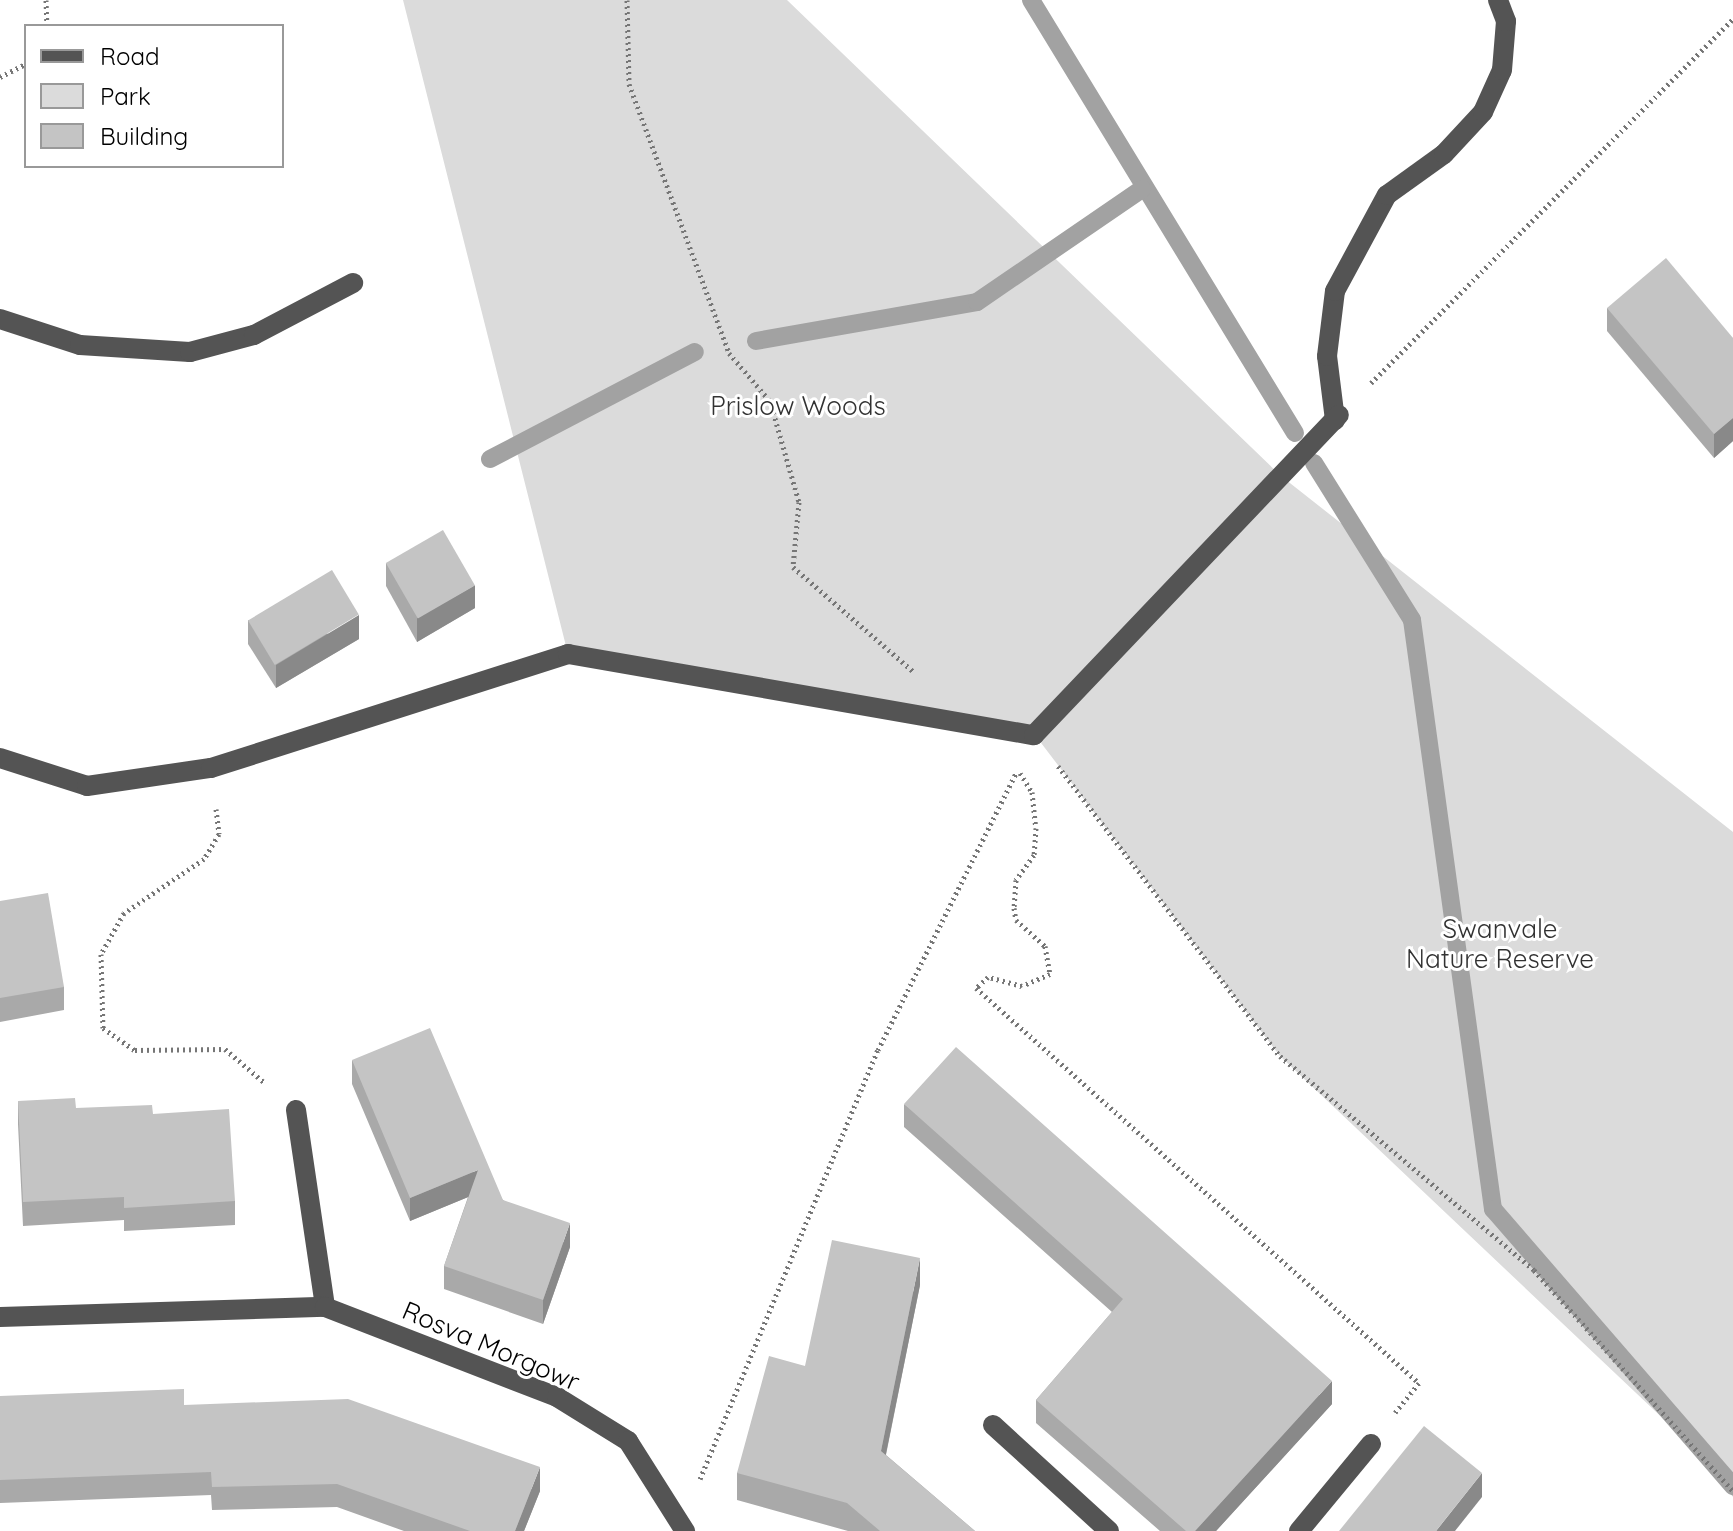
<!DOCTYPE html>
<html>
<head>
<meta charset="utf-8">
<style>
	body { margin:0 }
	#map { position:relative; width:1733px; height:1531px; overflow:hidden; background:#fff; font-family:Quicksand,sans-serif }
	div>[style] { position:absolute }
	.green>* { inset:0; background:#dbdbdb }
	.stream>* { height:18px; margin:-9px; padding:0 9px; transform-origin:9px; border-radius:9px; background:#a2a2a2 }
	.path>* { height:5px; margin-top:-2.5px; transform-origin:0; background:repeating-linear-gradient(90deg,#767676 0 2px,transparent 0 6px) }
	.minor>* { height:20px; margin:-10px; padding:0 10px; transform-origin:10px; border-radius:10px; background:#545454 }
	.wall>* { inset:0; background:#a9a9a9 }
	.shaded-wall>* { inset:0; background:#898989 }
	.building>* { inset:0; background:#c4c4c4; transform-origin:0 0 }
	span { translate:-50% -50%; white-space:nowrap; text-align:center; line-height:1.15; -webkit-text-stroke:6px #fff; paint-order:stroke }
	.park-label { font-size:26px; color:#323232 }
	.street-label { font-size:26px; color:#000 }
	.legend { position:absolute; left:24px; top:24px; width:260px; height:144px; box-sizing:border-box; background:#fff; border:2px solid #999; margin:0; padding:10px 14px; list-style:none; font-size:24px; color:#000 }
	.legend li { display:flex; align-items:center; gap:16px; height:40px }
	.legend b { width:40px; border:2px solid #999 }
</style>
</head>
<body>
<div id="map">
	<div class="green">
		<div style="clip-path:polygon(403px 0,787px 0,1281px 476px,1733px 832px,1733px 1497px,1709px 1462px,1280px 1056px,1035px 735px,568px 654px)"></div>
	</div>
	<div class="stream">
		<div style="left:1031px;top:0;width:507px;rotate:58.63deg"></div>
		<div style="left:756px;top:341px;width:224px;rotate:-10deg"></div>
		<div style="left:977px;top:302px;width:200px;rotate:-34.4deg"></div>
		<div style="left:490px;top:459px;width:231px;rotate:-27.6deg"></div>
		<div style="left:1314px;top:463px;width:185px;rotate:58deg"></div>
		<div style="left:1412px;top:620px;width:595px;rotate:82.17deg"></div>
		<div style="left:1493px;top:1209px;width:367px;rotate:49.1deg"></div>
	</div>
	<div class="path">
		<div style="left:46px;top:0;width:26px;rotate:88deg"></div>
		<div style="left:627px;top:0;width:84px;rotate:88.6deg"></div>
		<div style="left:629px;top:84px;width:287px;rotate:69.6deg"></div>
		<div style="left:729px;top:353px;width:63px;rotate:49.5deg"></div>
		<div style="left:770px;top:401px;width:105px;rotate:74deg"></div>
		<div style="left:799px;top:502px;width:65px;rotate:95.3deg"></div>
		<div style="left:793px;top:567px;width:160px;rotate:41deg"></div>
		<div style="left:0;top:77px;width:29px;rotate:-27deg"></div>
		<div style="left:1371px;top:383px;width:513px;rotate:-45.16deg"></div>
		<div style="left:1058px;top:766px;width:365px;rotate:52.6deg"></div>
		<div style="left:1280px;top:1056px;width:332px;rotate:40.1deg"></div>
		<div style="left:1534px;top:1270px;width:297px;rotate:48deg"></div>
		<div style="left:1020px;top:773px;width:22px;rotate:58deg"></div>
		<div style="left:1032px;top:792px;width:36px;rotate:84deg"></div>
		<div style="left:1036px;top:828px;width:27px;rotate:94deg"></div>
		<div style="left:1034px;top:855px;width:31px;rotate:126deg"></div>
		<div style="left:1016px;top:880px;width:28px;rotate:94deg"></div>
		<div style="left:1014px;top:908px;width:12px;rotate:81deg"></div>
		<div style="left:1016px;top:920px;width:39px;rotate:42deg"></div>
		<div style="left:1045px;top:946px;width:28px;rotate:80deg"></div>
		<div style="left:1050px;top:974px;width:30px;rotate:157deg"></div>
		<div style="left:1022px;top:986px;width:35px;rotate:-165deg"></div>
		<div style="left:988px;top:977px;width:16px;rotate:137deg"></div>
		<div style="left:976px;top:988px;width:594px;rotate:41.72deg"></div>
		<div style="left:1419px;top:1383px;width:38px;rotate:129deg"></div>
		<div style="left:216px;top:809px;width:25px;rotate:83deg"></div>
		<div style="left:219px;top:834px;width:29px;rotate:121deg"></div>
		<div style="left:204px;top:859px;width:97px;rotate:146deg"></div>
		<div style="left:124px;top:913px;width:47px;rotate:119.3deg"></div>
		<div style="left:101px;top:954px;width:74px;rotate:88.5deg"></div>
		<div style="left:103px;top:1028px;width:39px;rotate:35deg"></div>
		<div style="left:135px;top:1050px;width:90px;rotate:-0.6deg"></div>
		<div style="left:225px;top:1049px;width:52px;rotate:40.4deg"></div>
		<div style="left:700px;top:1479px;width:464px;rotate:-67.5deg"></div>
		<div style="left:878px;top:1050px;width:309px;rotate:-63.5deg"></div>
	</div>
	<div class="minor">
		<div style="left:0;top:319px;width:84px;rotate:18deg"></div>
		<div style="left:80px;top:345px;width:110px;rotate:3.6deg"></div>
		<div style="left:190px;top:352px;width:66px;rotate:-14.9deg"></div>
		<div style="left:254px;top:335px;width:112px;rotate:-27.7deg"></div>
		<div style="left:1335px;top:420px;width:64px;rotate:-97.1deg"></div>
		<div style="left:1327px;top:356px;width:65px;rotate:-83deg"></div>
		<div style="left:1335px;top:291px;width:109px;rotate:-61.6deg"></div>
		<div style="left:1387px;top:195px;width:70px;rotate:-35.7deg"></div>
		<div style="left:1444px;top:154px;width:57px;rotate:-47.1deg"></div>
		<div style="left:1483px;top:112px;width:46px;rotate:-65.7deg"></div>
		<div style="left:1502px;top:70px;width:49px;rotate:-85.3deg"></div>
		<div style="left:1506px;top:21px;width:22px;rotate:-111deg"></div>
		<div style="left:0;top:758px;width:91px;rotate:17.8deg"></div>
		<div style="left:87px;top:786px;width:125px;rotate:-8.3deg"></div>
		<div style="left:211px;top:768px;width:375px;rotate:-17.7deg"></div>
		<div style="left:568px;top:654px;width:473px;rotate:9.9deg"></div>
		<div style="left:1034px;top:735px;width:442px;rotate:-46.4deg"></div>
		<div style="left:296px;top:1110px;width:199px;rotate:81.6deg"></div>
		<div style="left:0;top:1317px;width:325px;rotate:-1.8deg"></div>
		<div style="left:325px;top:1307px;width:249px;rotate:21.2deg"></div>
		<div style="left:557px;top:1397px;width:84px;rotate:31.8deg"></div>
		<div style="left:628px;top:1441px;width:107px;rotate:57.7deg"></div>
		<div style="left:993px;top:1425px;width:157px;rotate:42.4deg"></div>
		<div style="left:1299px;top:1531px;width:113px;rotate:-50.4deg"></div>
	</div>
	<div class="wall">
		<div style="clip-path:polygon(1607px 308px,1733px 338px,1733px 441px,1714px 458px,1607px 331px)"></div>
		<div style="clip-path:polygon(386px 563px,475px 608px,417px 642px,386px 586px)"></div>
		<div style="clip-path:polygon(248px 620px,359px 639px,276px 688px,248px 644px)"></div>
		<div style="clip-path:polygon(0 901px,64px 987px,64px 1010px,0 1022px)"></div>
		<div style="clip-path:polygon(352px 1060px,503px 1200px,570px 1247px,543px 1324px,444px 1289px,444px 1266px,468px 1197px,410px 1221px,352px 1084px)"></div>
		<div style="clip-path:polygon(18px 1101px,76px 1108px,153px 1114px,235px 1201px,235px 1225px,124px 1231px,124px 1220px,23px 1226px,18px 1124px)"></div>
		<div style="clip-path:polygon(904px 1104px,1332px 1404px,1216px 1531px,1160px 1531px,1036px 1423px,1036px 1400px,1112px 1312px,904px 1127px)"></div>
		<div style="clip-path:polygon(920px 1285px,886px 1455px,975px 1531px,848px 1531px,737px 1500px,737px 1473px)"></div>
		<div style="clip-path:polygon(0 1396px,184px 1405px,540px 1491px,524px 1531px,404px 1531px,337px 1507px,212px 1510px,211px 1495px,0 1503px)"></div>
	</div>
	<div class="shaded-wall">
		<div style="clip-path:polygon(1733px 418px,1733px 441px,1714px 458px,1714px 434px)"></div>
		<div style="clip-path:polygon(475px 585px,475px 608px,417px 642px,417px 618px)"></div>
		<div style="clip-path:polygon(359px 615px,359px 639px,276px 688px,276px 665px)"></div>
		<div style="clip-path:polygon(478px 1170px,478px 1193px,410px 1221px,410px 1198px)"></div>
		<div style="clip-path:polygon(570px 1223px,570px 1247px,543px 1324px,543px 1300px)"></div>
		<div style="clip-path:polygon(920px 1258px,920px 1285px,881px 1478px,881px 1451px)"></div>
		<div style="clip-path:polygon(1332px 1381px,1332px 1404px,1216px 1531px,1195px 1531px)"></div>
		<div style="clip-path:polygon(540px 1467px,540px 1491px,524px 1531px,515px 1531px)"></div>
		<div style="clip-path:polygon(1482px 1473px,1482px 1497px,1455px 1531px,1436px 1531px)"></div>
	</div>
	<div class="building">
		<div style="clip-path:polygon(1666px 258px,1733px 338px,1733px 418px,1714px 434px,1607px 308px)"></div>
		<div style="left:443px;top:530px;width:64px;height:66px;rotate:60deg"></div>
		<div style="left:332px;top:570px;width:52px;height:98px;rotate:59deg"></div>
		<div style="clip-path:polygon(48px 893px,64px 987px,0 998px,0 901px)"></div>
		<div style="clip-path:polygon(430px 1028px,503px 1200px,570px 1223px,543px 1300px,444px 1266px,478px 1170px,410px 1198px,352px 1060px)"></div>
		<div style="clip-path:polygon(956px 1047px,1332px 1381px,1195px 1531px,1186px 1531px,1036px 1400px,1123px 1299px,904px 1104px)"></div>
		<div style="clip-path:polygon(75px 1098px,76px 1108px,152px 1105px,153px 1114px,229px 1109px,235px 1201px,124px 1208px,124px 1197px,23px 1202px,18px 1101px)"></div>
		<div style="clip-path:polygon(832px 1240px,920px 1258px,881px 1451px,975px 1531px,880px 1531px,847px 1503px,737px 1473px,769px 1356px,805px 1366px)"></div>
		<div style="clip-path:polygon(184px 1389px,184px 1405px,348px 1399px,540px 1467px,515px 1531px,470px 1531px,337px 1484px,212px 1487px,211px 1472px,0 1480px,0 1396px)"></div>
		<div style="clip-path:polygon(1424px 1426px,1482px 1473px,1436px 1531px,1339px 1531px)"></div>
	</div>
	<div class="park-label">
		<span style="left:798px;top:406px">Prislow Woods</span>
		<span style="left:1500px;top:944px">Swanvale<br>Nature Reserve</span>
	</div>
	<div class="street-label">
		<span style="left:491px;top:1346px;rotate:23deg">Rosva Morgowr</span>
	</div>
	<ul class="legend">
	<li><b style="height:10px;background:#545454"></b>Road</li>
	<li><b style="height:22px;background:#dbdbdb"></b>Park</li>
	<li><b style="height:22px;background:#c4c4c4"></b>Building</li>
	</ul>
</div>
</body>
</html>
